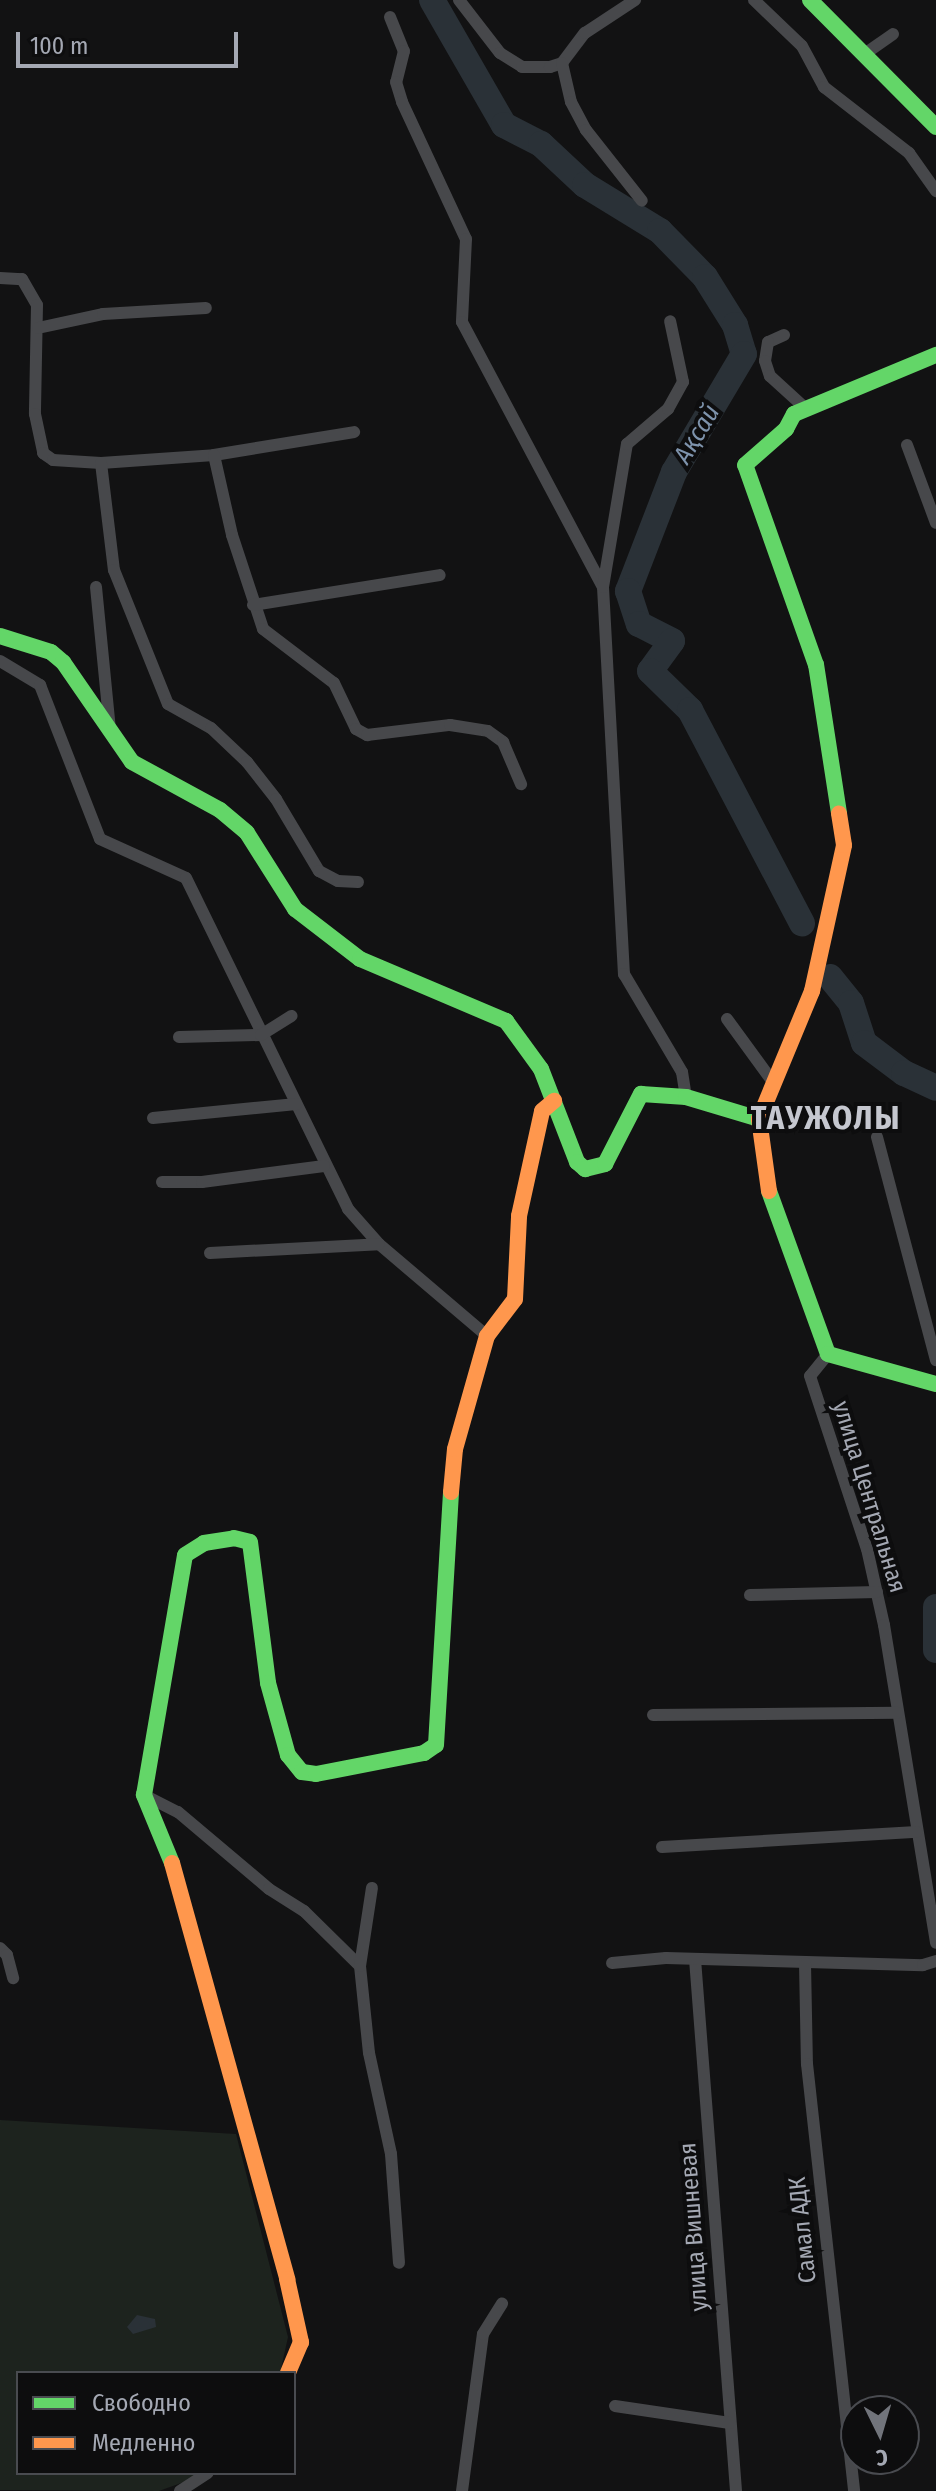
<!DOCTYPE html>
<html>
<head>
<meta charset="utf-8">
<style>
	body { margin:0 }
	#map { position:relative; width:936px; height:2491px; overflow:hidden; background:#121213; font-family:"Fira Sans Condensed",sans-serif }
	div>[style] { position:absolute }
	.green>* { inset:0; background:#1d231e }
	.water>* { inset:0; background:#2a3137 }
	.river>* { height:26px; margin:-13px; padding:0 13px; transform-origin:13px; border-radius:13px; background:#2a3137 }
	.street>* { height:12px; margin:-6px; padding:0 6px; transform-origin:6px; border-radius:6px; background:#47484b }
	.fast>* { height:16px; margin:-8px; padding:0 8px; transform-origin:8px; border-radius:8px; background:#63d668 }
	.slow>* { height:16px; margin:-8px; padding:0 8px; transform-origin:8px; border-radius:8px; background:#ff974d }
	span { translate:-50% -50%; white-space:nowrap; text-align:center; line-height:1.15; -webkit-text-stroke:8px #0d0d0e; paint-order:stroke }
	.street-label { font-size:24px; color:#a4a8b3 }
	.water-label { font-size:26px; color:#7e93ac; font-style:italic }
	.district-label { font-size:32px; color:#c5c7cf; font-weight:700; letter-spacing:2px }
	.legend { position:absolute; left:16px; top:2371px; width:280px; height:104px; box-sizing:border-box; background:#0d0d0e; border:2px solid #494b50; margin:0; padding:10px 14px; list-style:none; font-size:24px; color:#a4a8b3 }
	.legend li { display:flex; align-items:center; gap:16px; height:40px }
	.legend b { width:40px; border:2px solid #494b50 }
	.north { position:absolute; left:840px; top:2395px; width:80px; height:80px; box-sizing:border-box; background:#0d0d0e; border:2px solid #494b50; border-radius:50%; rotate:175deg; font-size:22px; font-weight:700; line-height:32px; text-align:center; color:#a4a8b3 }
	.north::after { content:''; display:block; margin:auto; width:28px; height:36px; background:#71747b; clip-path:polygon(50% 0,100% 100%,50% 72%,0 100%) }
	.scale { position:absolute; left:16px; top:32px; width:222px; height:36px; box-sizing:border-box; border:4px solid #a4a8b3; border-top:0; padding-left:10px; font-size:24px; line-height:28px; white-space:nowrap; color:#a4a8b3; -webkit-text-stroke:6px #0d0d0e; paint-order:stroke }
</style>
</head>
<body>
<div id="map">
	<div class="green">
		<div style="clip-path:polygon(0 2120px,236px 2134px,288px 2337px,280px 2373px,18px 2373px,18px 2473px,200px 2473px,195px 2478px,159px 2491px,0 2490px)"></div>
	</div>
	<div class="water">
		<div style="clip-path:polygon(137px 2315px,155px 2319px,156px 2327px,133px 2334px,127px 2327px)"></div>
	</div>
	<div class="river">
		<div style="left:432px;top:0;width:144px;rotate:60.1deg"></div>
		<div style="left:504px;top:125px;width:42px;rotate:27.2deg"></div>
		<div style="left:541px;top:144px;width:60px;rotate:43deg"></div>
		<div style="left:585px;top:185px;width:88px;rotate:31.5deg"></div>
		<div style="left:660px;top:231px;width:64px;rotate:45.6deg"></div>
		<div style="left:705px;top:277px;width:57px;rotate:58deg"></div>
		<div style="left:735px;top:325px;width:30px;rotate:73deg"></div>
		<div style="left:744px;top:354px;width:137px;rotate:120.7deg"></div>
		<div style="left:674px;top:472px;width:128px;rotate:111.1deg"></div>
		<div style="left:628px;top:591px;width:35px;rotate:72deg"></div>
		<div style="left:639px;top:624px;width:37px;rotate:27deg"></div>
		<div style="left:672px;top:641px;width:37px;rotate:126deg"></div>
		<div style="left:650px;top:671px;width:56px;rotate:44.3deg"></div>
		<div style="left:690px;top:710px;width:241px;rotate:62.3deg"></div>
		<div style="left:830px;top:977px;width:33px;rotate:51deg"></div>
		<div style="left:851px;top:1003px;width:42px;rotate:72deg"></div>
		<div style="left:864px;top:1043px;width:50px;rotate:36.9deg"></div>
		<div style="left:904px;top:1073px;width:35px;rotate:25deg"></div>
		<div style="left:936px;top:1607px;width:43px;rotate:90deg"></div>
	</div>
	<div class="street">
		<div style="left:459px;top:0;width:67px;rotate:52.3deg"></div>
		<div style="left:500px;top:53px;width:26px;rotate:32deg"></div>
		<div style="left:522px;top:67px;width:28px"></div>
		<div style="left:550px;top:67px;width:13px;rotate:-18deg"></div>
		<div style="left:562px;top:63px;width:38px;rotate:-53deg"></div>
		<div style="left:585px;top:33px;width:60px;rotate:-33.4deg"></div>
		<div style="left:754px;top:0;width:66px;rotate:43.8deg"></div>
		<div style="left:802px;top:46px;width:47px;rotate:61.8deg"></div>
		<div style="left:824px;top:87px;width:108px;rotate:37.8deg"></div>
		<div style="left:909px;top:153px;width:47px;rotate:54.6deg"></div>
		<div style="left:390px;top:17px;width:37px;rotate:68deg"></div>
		<div style="left:404px;top:51px;width:32px;rotate:104deg"></div>
		<div style="left:396px;top:82px;width:21px;rotate:73deg"></div>
		<div style="left:402px;top:102px;width:151px;rotate:65deg"></div>
		<div style="left:466px;top:239px;width:83px;rotate:92.8deg"></div>
		<div style="left:462px;top:322px;width:300px;rotate:62deg"></div>
		<div style="left:603px;top:587px;width:388px;rotate:86.9deg"></div>
		<div style="left:624px;top:974px;width:114px;rotate:59.4deg"></div>
		<div style="left:682px;top:1072px;width:25px;rotate:81deg"></div>
		<div style="left:866px;top:53px;width:33px;rotate:-35deg"></div>
		<div style="left:562px;top:63px;width:40px;rotate:77deg"></div>
		<div style="left:571px;top:102px;width:32px;rotate:62deg"></div>
		<div style="left:586px;top:130px;width:90px;rotate:51.7deg"></div>
		<div style="left:0;top:278px;width:22px;rotate:3deg"></div>
		<div style="left:22px;top:279px;width:30px;rotate:60deg"></div>
		<div style="left:37px;top:305px;width:109px;rotate:91.1deg"></div>
		<div style="left:35px;top:414px;width:40px;rotate:78deg"></div>
		<div style="left:43px;top:453px;width:12px;rotate:35deg"></div>
		<div style="left:53px;top:460px;width:48px;rotate:3.6deg"></div>
		<div style="left:101px;top:463px;width:113px;rotate:-4deg"></div>
		<div style="left:214px;top:455px;width:142px;rotate:-9.3deg"></div>
		<div style="left:38px;top:328px;width:66px;rotate:-12.2deg"></div>
		<div style="left:103px;top:314px;width:103px;rotate:-3.3deg"></div>
		<div style="left:784px;top:335px;width:17px;rotate:156deg"></div>
		<div style="left:768px;top:342px;width:19px;rotate:99deg"></div>
		<div style="left:765px;top:361px;width:16px;rotate:72deg"></div>
		<div style="left:770px;top:376px;width:47px;rotate:42.4deg"></div>
		<div style="left:907px;top:445px;width:83px;rotate:69.6deg"></div>
		<div style="left:214px;top:455px;width:82px;rotate:77.3deg"></div>
		<div style="left:232px;top:535px;width:99px;rotate:71.7deg"></div>
		<div style="left:263px;top:629px;width:89px;rotate:37.3deg"></div>
		<div style="left:334px;top:683px;width:51px;rotate:64.4deg"></div>
		<div style="left:356px;top:729px;width:13px;rotate:29deg"></div>
		<div style="left:367px;top:735px;width:84px;rotate:-6.9deg"></div>
		<div style="left:450px;top:725px;width:38px;rotate:9deg"></div>
		<div style="left:488px;top:731px;width:19px;rotate:36deg"></div>
		<div style="left:503px;top:742px;width:46px;rotate:66.8deg"></div>
		<div style="left:101px;top:463px;width:108px;rotate:83.1deg"></div>
		<div style="left:114px;top:570px;width:144px;rotate:68.1deg"></div>
		<div style="left:168px;top:704px;width:49px;rotate:29.2deg"></div>
		<div style="left:211px;top:728px;width:50px;rotate:43.4deg"></div>
		<div style="left:247px;top:762px;width:47px;rotate:51.9deg"></div>
		<div style="left:276px;top:799px;width:84px;rotate:59.2deg"></div>
		<div style="left:319px;top:871px;width:21px;rotate:28deg"></div>
		<div style="left:338px;top:881px;width:20px;rotate:3deg"></div>
		<div style="left:96px;top:587px;width:143px;rotate:84.4deg"></div>
		<div style="left:603px;top:587px;width:145px;rotate:-80.5deg"></div>
		<div style="left:627px;top:444px;width:54px;rotate:-40.5deg"></div>
		<div style="left:668px;top:409px;width:31px;rotate:-61deg"></div>
		<div style="left:683px;top:382px;width:62px;rotate:-102deg"></div>
		<div style="left:253px;top:605px;width:189px;rotate:-9.1deg"></div>
		<div style="left:0;top:661px;width:47px;rotate:31deg"></div>
		<div style="left:40px;top:685px;width:165px;rotate:68.7deg"></div>
		<div style="left:100px;top:839px;width:94px;rotate:24.4deg"></div>
		<div style="left:186px;top:878px;width:369px;rotate:63.9deg"></div>
		<div style="left:348px;top:1209px;width:47px;rotate:48.5deg"></div>
		<div style="left:379px;top:1244px;width:142px;rotate:40.4deg"></div>
		<div style="left:727px;top:1019px;width:78px;rotate:53.9deg"></div>
		<div style="left:179px;top:1037px;width:82px;rotate:-1.4deg"></div>
		<div style="left:261px;top:1035px;width:36px;rotate:-32deg"></div>
		<div style="left:153px;top:1118px;width:144px;rotate:-5.6deg"></div>
		<div style="left:877px;top:1137px;width:231px;rotate:75.2deg"></div>
		<div style="left:162px;top:1182px;width:40px"></div>
		<div style="left:202px;top:1182px;width:123px;rotate:-7.5deg"></div>
		<div style="left:210px;top:1253px;width:169px;rotate:-3deg"></div>
		<div style="left:828px;top:1354px;width:28px;rotate:129deg"></div>
		<div style="left:810px;top:1376px;width:182px;rotate:71.8deg"></div>
		<div style="left:867px;top:1549px;width:78px;rotate:77.4deg"></div>
		<div style="left:884px;top:1625px;width:322px;rotate:80.7deg"></div>
		<div style="left:750px;top:1595px;width:127px;rotate:-1.4deg"></div>
		<div style="left:653px;top:1715px;width:244px;rotate:-0.5deg"></div>
		<div style="left:144px;top:1795px;width:38px;rotate:27deg"></div>
		<div style="left:178px;top:1812px;width:119px;rotate:40.2deg"></div>
		<div style="left:269px;top:1889px;width:41px;rotate:32.2deg"></div>
		<div style="left:304px;top:1911px;width:78px;rotate:44.5deg"></div>
		<div style="left:360px;top:1966px;width:87px;rotate:84.1deg"></div>
		<div style="left:369px;top:2053px;width:103px;rotate:77.7deg"></div>
		<div style="left:391px;top:2154px;width:109px;rotate:85.8deg"></div>
		<div style="left:662px;top:1847px;width:255px;rotate:-3.4deg"></div>
		<div style="left:0;top:1948px;width:10px;rotate:45deg"></div>
		<div style="left:7px;top:1955px;width:24px;rotate:75deg"></div>
		<div style="left:695px;top:1959px;width:534px;rotate:85.59deg"></div>
		<div style="left:612px;top:1963px;width:54px;rotate:-5.3deg"></div>
		<div style="left:666px;top:1958px;width:257px;rotate:1.6deg"></div>
		<div style="left:923px;top:1965px;width:14px;rotate:-17deg"></div>
		<div style="left:805px;top:1963px;width:101px;rotate:88.9deg"></div>
		<div style="left:807px;top:2064px;width:430px;rotate:83.7deg"></div>
		<div style="left:360px;top:1966px;width:79px;rotate:-81.3deg"></div>
		<div style="left:615px;top:2406px;width:116px;rotate:8.4deg"></div>
		<div style="left:180px;top:2491px;width:33px;rotate:-33deg"></div>
		<div style="left:462px;top:2491px;width:158px;rotate:-82.4deg"></div>
		<div style="left:483px;top:2334px;width:36px;rotate:-58deg"></div>
	</div>
	<div class="fast">
		<div style="left:810px;top:0;width:179px;rotate:45.2deg"></div>
		<div style="left:0;top:636px;width:53px;rotate:17.4deg"></div>
		<div style="left:51px;top:652px;width:16px;rotate:40deg"></div>
		<div style="left:63px;top:662px;width:121px;rotate:55.4deg"></div>
		<div style="left:132px;top:762px;width:100px;rotate:28.6deg"></div>
		<div style="left:220px;top:810px;width:35px;rotate:40deg"></div>
		<div style="left:247px;top:833px;width:90px;rotate:57.7deg"></div>
		<div style="left:295px;top:909px;width:82px;rotate:37.6deg"></div>
		<div style="left:360px;top:959px;width:159px;rotate:23deg"></div>
		<div style="left:506px;top:1021px;width:59px;rotate:53.9deg"></div>
		<div style="left:541px;top:1069px;width:100px;rotate:68.8deg"></div>
		<div style="left:577px;top:1162px;width:11px;rotate:41deg"></div>
		<div style="left:585px;top:1169px;width:21px;rotate:-14deg"></div>
		<div style="left:605px;top:1164px;width:79px;rotate:-62.8deg"></div>
		<div style="left:641px;top:1094px;width:45px;rotate:3.8deg"></div>
		<div style="left:686px;top:1097px;width:76px;rotate:16.8deg"></div>
		<div style="left:839px;top:813px;width:150px;rotate:-98.8deg"></div>
		<div style="left:816px;top:665px;width:212px;rotate:-109.5deg"></div>
		<div style="left:745px;top:465px;width:55px;rotate:-41.3deg"></div>
		<div style="left:786px;top:429px;width:17px;rotate:-62deg"></div>
		<div style="left:794px;top:414px;width:154px;rotate:-22.6deg"></div>
		<div style="left:769px;top:1191px;width:173px;rotate:70.1deg"></div>
		<div style="left:828px;top:1354px;width:112px;rotate:15.5deg"></div>
		<div style="left:172px;top:1863px;width:74px;rotate:-112.4deg"></div>
		<div style="left:144px;top:1795px;width:243px;rotate:-80.3deg"></div>
		<div style="left:185px;top:1555px;width:22px;rotate:-32deg"></div>
		<div style="left:204px;top:1543px;width:30px;rotate:-9deg"></div>
		<div style="left:234px;top:1538px;width:16px;rotate:14deg"></div>
		<div style="left:250px;top:1542px;width:142px;rotate:82.7deg"></div>
		<div style="left:268px;top:1683px;width:75px;rotate:74.5deg"></div>
		<div style="left:288px;top:1755px;width:22px;rotate:51deg"></div>
		<div style="left:302px;top:1772px;width:14px;rotate:8deg"></div>
		<div style="left:316px;top:1774px;width:110px;rotate:-11deg"></div>
		<div style="left:424px;top:1753px;width:14px;rotate:-34deg"></div>
		<div style="left:436px;top:1745px;width:253px;rotate:-86.6deg"></div>
	</div>
	<div class="slow">
		<div style="left:769px;top:1191px;width:73px;rotate:-97.9deg"></div>
		<div style="left:759px;top:1119px;width:139px;rotate:-67.5deg"></div>
		<div style="left:812px;top:991px;width:149px;rotate:-77.6deg"></div>
		<div style="left:844px;top:845px;width:32px;rotate:-99deg"></div>
		<div style="left:451px;top:1492px;width:43px;rotate:-84.7deg"></div>
		<div style="left:455px;top:1449px;width:117px;rotate:-74.2deg"></div>
		<div style="left:487px;top:1336px;width:46px;rotate:-52.9deg"></div>
		<div style="left:515px;top:1299px;width:83px;rotate:-87.2deg"></div>
		<div style="left:519px;top:1216px;width:107px;rotate:-77.6deg"></div>
		<div style="left:542px;top:1111px;width:16px;rotate:-40deg"></div>
		<div style="left:172px;top:1863px;width:432px;rotate:74.5deg"></div>
		<div style="left:287px;top:2279px;width:65px;rotate:77.5deg"></div>
		<div style="left:301px;top:2342px;width:34px;rotate:113deg"></div>
	</div>
	<div class="street-label">
		<span style="left:869px;top:1497px;rotate:73deg">улица Центральная</span>
		<span style="left:694px;top:2227px;rotate:-94deg">улица Вишневая</span>
		<span style="left:803px;top:2230px;rotate:-96deg">Самал АДК</span>
	</div>
	<div class="water-label">
		<span style="left:697px;top:434px;rotate:-59deg">Ақсай</span>
	</div>
	<div class="district-label">
		<span style="left:826px;top:1118px">ТАУЖОЛЫ</span>
	</div>
	<ul class="legend">
	<li><b style="height:10px;background:#63d668"></b>Свободно</li>
	<li><b style="height:10px;background:#ff974d"></b>Медленно</li>
	</ul>
	<div class="north">С</div>
	<div class="scale">100 m</div>
</div>
</body>
</html>
